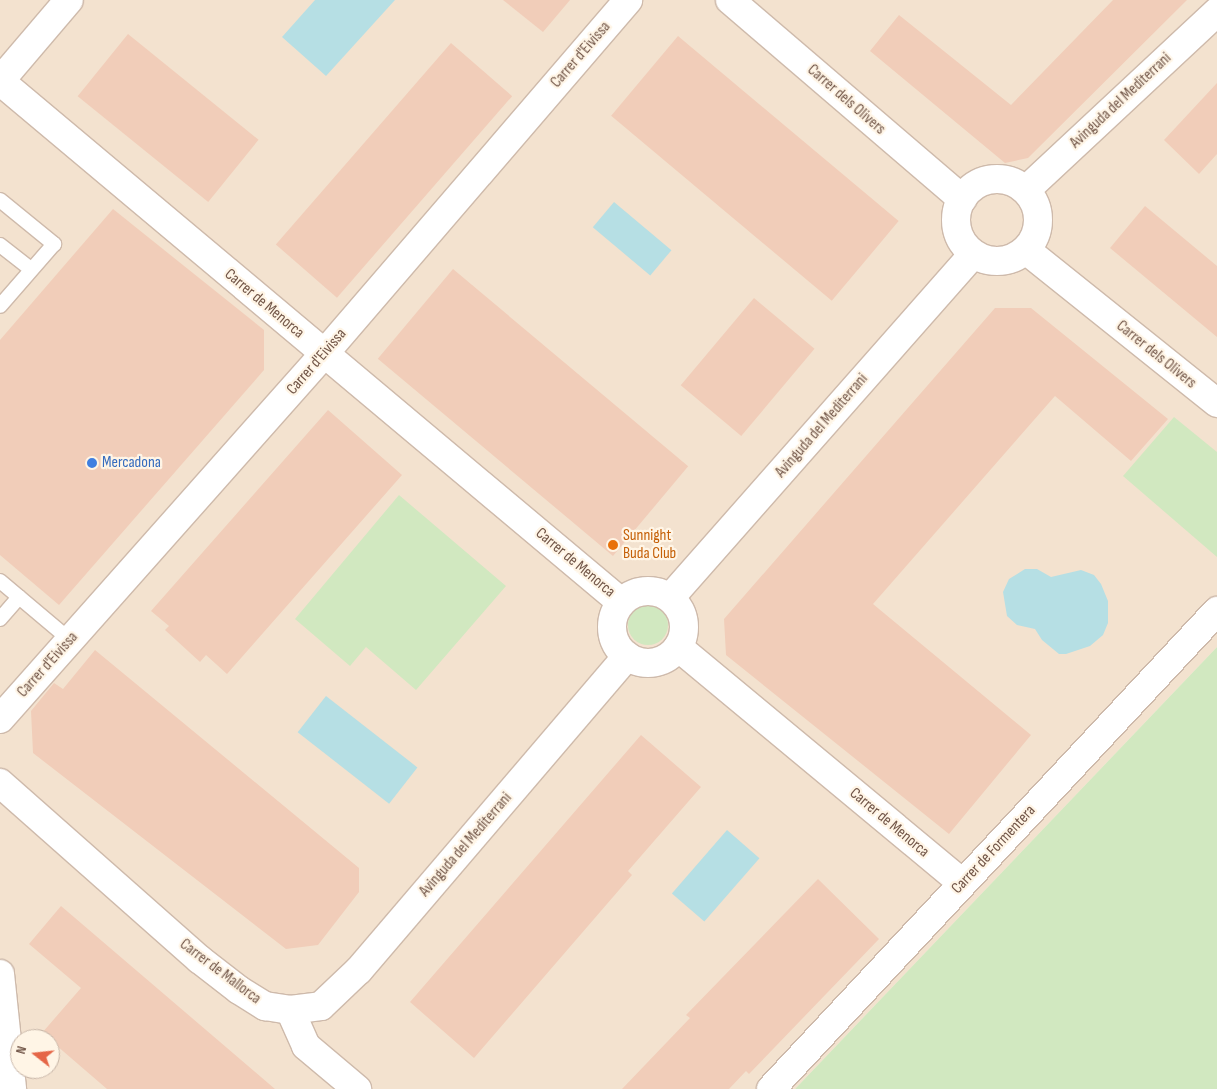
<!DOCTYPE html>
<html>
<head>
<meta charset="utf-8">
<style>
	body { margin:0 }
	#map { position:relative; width:1217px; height:1089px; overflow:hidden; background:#fcf0e1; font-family:"Sofia Sans Condensed",sans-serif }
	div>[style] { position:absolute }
	.residential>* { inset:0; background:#f3e2cf }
	.green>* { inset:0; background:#d1e8c0 }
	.round { border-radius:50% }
	.water>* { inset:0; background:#b6dfe4; transform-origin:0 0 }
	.building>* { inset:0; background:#f1cdb9; transform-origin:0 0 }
	.roads { filter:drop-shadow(1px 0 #cebaab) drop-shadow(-1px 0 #cebaab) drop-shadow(0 1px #cebaab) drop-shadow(0 -1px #cebaab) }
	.lane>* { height:14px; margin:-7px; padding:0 7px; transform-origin:7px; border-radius:7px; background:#fff }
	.street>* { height:28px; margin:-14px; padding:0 14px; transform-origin:14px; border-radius:14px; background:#fff }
	.street>.ring { margin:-14px; padding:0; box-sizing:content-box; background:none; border:28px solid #fff; border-radius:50% }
	.dots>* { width:14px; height:14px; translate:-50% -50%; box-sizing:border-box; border:2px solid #fff5e6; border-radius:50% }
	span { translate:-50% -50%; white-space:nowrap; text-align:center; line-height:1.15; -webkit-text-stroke:4.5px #fff5e6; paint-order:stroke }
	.street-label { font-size:16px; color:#725648 }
	.shop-label { font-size:16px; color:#366cbe }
	.left { translate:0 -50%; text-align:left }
	.food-label { font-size:16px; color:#c56008 }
	.north { position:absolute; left:10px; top:1029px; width:50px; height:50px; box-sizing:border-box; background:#fff5e6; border:1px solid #c7b5a7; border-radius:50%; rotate:286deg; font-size:14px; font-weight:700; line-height:20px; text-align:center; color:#725648 }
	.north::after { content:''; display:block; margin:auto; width:18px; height:22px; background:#e56647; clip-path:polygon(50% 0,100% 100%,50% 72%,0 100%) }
</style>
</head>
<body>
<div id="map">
	<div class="residential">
		<div style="clip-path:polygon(evenodd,0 0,1217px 0,1217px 647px,795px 1089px,0 1089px,0 0,20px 1039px,50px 1039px,50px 1069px,20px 1069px,20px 1039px)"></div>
	</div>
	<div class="green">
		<div style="clip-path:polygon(1174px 417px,1217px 452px,1217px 557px,1123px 476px)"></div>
		<div style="clip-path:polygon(399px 495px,506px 586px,416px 690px,366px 647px,350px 666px,295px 619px)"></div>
		<div class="round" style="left:628px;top:605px;width:40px;height:40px"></div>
		<div style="clip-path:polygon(1217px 647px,1217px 1089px,795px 1089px)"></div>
	</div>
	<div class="water">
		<div style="clip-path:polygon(315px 0,395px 0,326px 76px,282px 37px)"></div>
		<div style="left:614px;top:202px;width:75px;height:33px;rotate:40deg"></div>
		<div style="clip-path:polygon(1025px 569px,1037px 569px,1051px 577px,1081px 570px,1094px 575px,1101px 584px,1108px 601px,1108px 623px,1103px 635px,1090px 646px,1066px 654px,1059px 654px,1042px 640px,1035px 629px,1017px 625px,1007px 616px,1003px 592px,1009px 579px)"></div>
		<div style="left:326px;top:696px;width:116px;height:46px;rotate:38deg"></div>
		<div style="left:727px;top:830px;width:43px;height:84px;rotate:41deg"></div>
	</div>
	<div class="building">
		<div style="clip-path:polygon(503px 0,570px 0,543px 32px)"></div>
		<div style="clip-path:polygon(1113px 0,1187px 0,1028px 158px,1005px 163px,870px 51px,899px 15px,1011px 105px)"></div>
		<div style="left:128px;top:34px;width:168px;height:80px;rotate:39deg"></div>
		<div style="left:678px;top:36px;width:288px;height:104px;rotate:40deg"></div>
		<div style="left:451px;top:43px;width:81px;height:267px;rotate:41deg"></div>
		<div style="clip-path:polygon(1217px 83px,1217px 154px,1199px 174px,1164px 140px)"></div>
		<div style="clip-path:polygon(1145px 206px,1217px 266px,1217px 337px,1110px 248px)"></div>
		<div style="clip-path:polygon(113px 209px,264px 330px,264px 370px,59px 605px,0 555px,0 340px)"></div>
		<div style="left:453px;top:269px;width:307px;height:117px;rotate:40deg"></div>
		<div style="left:754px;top:298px;width:79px;height:114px;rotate:40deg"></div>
		<div style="clip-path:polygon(995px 308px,1031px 308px,1168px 419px,1131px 461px,1055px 396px,873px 604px,1031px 735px,949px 834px,726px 655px,724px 619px)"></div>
		<div style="clip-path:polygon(328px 410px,402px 475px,227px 674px,206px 655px,200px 662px,165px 630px,169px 626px,151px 611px)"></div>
		<div style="clip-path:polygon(95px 650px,359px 868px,359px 892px,318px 945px,286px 949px,33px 753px,31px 711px,54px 683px,63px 689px)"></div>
		<div style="clip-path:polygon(641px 735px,701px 787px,628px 871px,632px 875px,474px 1058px,410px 1002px)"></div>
		<div style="clip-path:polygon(818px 879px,879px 939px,749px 1074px,746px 1071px,729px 1089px,622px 1089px,690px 1018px,686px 1015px)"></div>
		<div style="clip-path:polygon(61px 906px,275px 1089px,107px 1089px,42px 1033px,81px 988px,29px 944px)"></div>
	</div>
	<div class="roads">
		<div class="lane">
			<div style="left:0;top:200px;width:70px;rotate:39.2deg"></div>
			<div style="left:54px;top:244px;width:82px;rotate:131.1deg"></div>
			<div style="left:0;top:245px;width:39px;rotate:38deg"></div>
			<div style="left:0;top:581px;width:92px;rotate:40.1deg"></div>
			<div style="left:0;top:619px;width:29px;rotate:-49deg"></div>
		</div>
		<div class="street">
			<div style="left:730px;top:0;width:306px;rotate:40.6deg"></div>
			<div style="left:0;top:81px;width:811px;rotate:40deg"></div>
			<div style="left:0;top:81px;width:106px;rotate:-49.6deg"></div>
			<div class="ring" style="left:956px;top:179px;width:54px;height:54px"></div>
			<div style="left:1026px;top:190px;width:261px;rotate:-43deg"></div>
			<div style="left:1026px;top:250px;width:245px;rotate:38.7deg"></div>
			<div class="ring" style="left:612px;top:591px;width:44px;height:44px"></div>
			<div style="left:670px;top:598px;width:458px;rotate:-48.6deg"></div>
			<div style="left:678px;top:647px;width:369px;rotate:39.7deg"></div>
			<div style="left:0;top:719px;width:487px;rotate:-48.4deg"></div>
			<div style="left:323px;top:355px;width:468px;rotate:-49.3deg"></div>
			<div style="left:0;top:783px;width:266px;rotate:41.5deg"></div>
			<div style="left:199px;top:959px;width:51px;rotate:37.8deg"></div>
			<div style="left:239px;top:990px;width:31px;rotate:32deg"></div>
			<div style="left:265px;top:1006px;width:25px;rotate:9deg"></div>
			<div style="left:290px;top:1010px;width:31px;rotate:-7deg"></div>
			<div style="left:321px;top:1006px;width:52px;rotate:-43.5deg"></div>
			<div style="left:359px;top:970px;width:413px;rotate:-49.5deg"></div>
			<div style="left:0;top:974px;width:116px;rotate:84deg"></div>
			<div style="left:290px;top:1010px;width:39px;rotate:66deg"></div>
			<div style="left:306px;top:1046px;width:67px;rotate:40.1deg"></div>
			<div style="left:771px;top:1089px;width:654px;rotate:-46.98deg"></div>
		</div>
	</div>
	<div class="dots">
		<div style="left:92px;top:463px;background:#3f7fe0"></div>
		<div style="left:613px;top:545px;background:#e8710a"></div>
	</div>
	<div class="street-label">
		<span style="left:581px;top:55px;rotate:-49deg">Carrer d'Eivissa</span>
		<span style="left:846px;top:100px;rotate:41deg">Carrer dels Olivers</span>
		<span style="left:1121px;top:101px;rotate:-43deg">Avinguda del Mediterrani</span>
		<span style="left:264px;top:304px;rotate:40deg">Carrer de Menorca</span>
		<span style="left:1156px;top:355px;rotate:39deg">Carrer dels Olivers</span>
		<span style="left:317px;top:362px;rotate:-49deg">Carrer d'Eivissa</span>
		<span style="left:822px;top:426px;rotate:-49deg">Avinguda del Mediterrani</span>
		<span style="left:575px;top:563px;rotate:40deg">Carrer de Menorca</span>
		<span style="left:48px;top:665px;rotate:-48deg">Carrer d'Eivissa</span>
		<span style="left:889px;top:823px;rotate:40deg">Carrer de Menorca</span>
		<span style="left:466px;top:845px;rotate:-49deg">Avinguda del Mediterrani</span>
		<span style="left:994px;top:850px;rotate:-47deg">Carrer de Formentera</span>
		<span style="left:220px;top:972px;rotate:37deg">Carrer de Mallorca</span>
	</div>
	<div class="shop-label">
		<span class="left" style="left:102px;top:463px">Mercadona</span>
	</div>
	<div class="food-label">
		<span class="left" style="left:623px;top:545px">Sunnight<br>Buda Club</span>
	</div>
	<div class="north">N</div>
</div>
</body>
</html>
